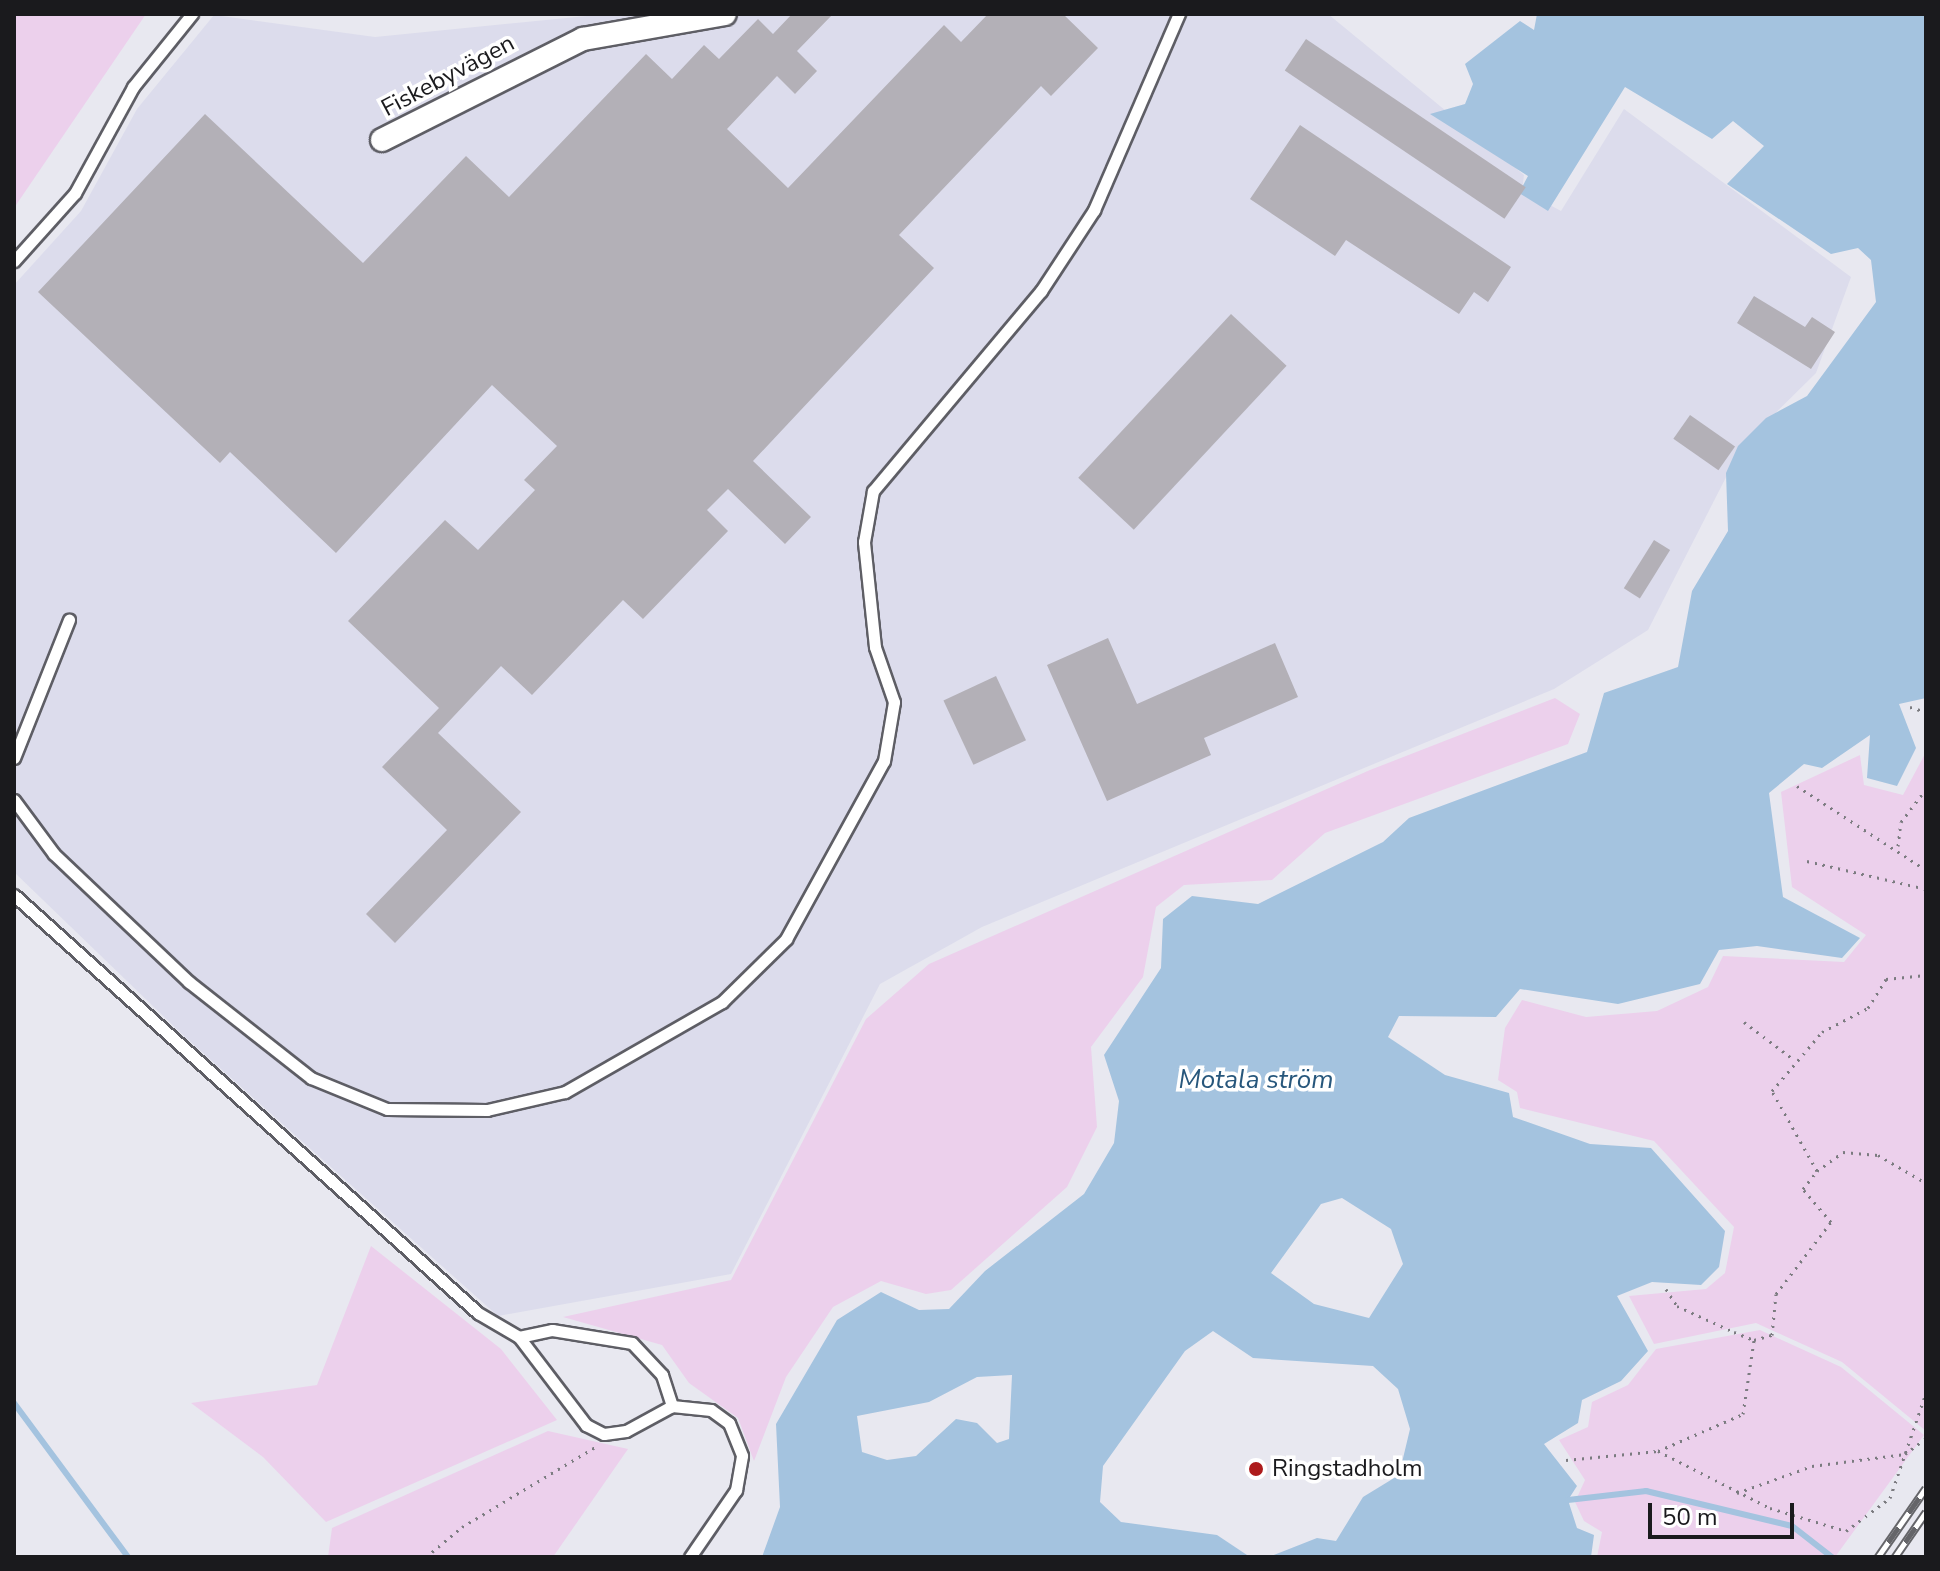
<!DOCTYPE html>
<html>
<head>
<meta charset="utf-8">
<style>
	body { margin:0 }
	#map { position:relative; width:1940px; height:1571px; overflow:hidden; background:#e8e8f0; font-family:"Nunito Sans",sans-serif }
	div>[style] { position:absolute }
	.built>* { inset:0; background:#dcdcec }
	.green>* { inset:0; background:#ecd0ec }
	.water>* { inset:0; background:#a4c3df }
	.stream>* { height:6px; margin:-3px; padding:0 3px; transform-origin:3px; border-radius:3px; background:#a4c3df }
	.building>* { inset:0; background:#b3b0b7; transform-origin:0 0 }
	.path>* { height:3px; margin-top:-1.5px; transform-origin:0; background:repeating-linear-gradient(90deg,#7b7b80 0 2px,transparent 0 8px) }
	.roads { filter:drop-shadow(2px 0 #5e5e65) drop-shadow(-2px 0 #5e5e65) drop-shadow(0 2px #5e5e65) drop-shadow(0 -2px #5e5e65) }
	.service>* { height:11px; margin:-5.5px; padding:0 5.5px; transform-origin:5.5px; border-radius:5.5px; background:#fff }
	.minor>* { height:22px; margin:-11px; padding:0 11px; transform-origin:11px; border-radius:11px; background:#fff }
	.rail>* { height:9px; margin-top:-4.5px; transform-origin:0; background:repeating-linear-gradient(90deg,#fff 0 18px,#656569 0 36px); box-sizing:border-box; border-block:2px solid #656569 }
	.dots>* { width:22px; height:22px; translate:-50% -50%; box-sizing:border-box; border:4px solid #fff; border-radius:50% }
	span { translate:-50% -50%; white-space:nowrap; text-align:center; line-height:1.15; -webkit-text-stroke:7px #fff; paint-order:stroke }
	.street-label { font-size:24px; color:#1a1a1d }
	.poi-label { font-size:24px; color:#1a1a1d }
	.left { translate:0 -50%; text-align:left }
	.water-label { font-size:26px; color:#27577c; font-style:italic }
	.frame { position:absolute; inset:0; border:16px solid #1a1a1d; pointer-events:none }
	.scale { position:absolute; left:1648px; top:1503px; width:146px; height:36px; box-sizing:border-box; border:4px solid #1a1a1d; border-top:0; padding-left:10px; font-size:24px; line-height:28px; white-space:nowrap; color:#1a1a1d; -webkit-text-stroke:6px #fff; paint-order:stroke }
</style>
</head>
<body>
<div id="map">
	<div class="built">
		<div style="clip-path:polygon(607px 14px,1328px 14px,1524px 175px,1522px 190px,1561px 211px,1624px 109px,1851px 277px,1816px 373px,1742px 446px,1648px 630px,1554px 689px,982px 927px,880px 984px,731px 1274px,498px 1316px,184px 1036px,14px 872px,14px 285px,81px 211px,137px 109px,214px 15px,375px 37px)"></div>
	</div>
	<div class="green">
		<div style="clip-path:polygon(14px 14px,146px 14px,14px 208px)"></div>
		<div style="clip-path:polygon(1555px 698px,1580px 714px,1568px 744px,1325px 833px,1272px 880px,1184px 885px,1156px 907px,1143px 977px,1091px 1047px,1097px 1127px,1067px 1187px,951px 1290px,926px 1294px,881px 1281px,833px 1307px,786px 1377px,754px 1461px,738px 1418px,689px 1383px,662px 1345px,563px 1317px,731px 1280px,866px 1019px,929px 964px,1370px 770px)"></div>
		<div style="clip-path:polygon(1926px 752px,1926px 1431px,1842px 1362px,1756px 1323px,1654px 1344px,1629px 1296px,1706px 1289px,1725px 1273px,1734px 1227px,1654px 1141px,1520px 1108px,1517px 1092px,1498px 1080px,1505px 1028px,1522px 1000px,1586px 1017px,1657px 1011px,1708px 987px,1723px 956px,1844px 962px,1866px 935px,1792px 887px,1781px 792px,1860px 755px,1864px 785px,1903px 795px)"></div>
		<div style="clip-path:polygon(371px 1246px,501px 1349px,557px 1420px,326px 1522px,263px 1457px,191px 1403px,317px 1385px)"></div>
		<div style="clip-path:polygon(1760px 1330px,1841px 1367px,1924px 1435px,1835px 1557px,1597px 1557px,1602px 1532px,1584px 1521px,1575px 1502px,1585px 1480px,1559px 1440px,1588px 1427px,1592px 1402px,1628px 1385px,1656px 1349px)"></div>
		<div style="clip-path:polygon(548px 1431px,628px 1449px,553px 1557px,328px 1557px,332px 1528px)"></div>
	</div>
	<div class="water">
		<div style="clip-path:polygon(evenodd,1537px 14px,1926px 14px,1926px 698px,1899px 704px,1916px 748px,1897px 786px,1867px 778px,1870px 735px,1822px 768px,1804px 764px,1769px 793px,1783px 897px,1860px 938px,1842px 958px,1757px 946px,1719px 950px,1700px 984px,1618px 1004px,1520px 989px,1496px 1017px,1399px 1016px,1388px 1037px,1445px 1075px,1509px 1093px,1513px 1117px,1590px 1144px,1651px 1148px,1725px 1231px,1719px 1267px,1701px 1285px,1652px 1282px,1617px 1296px,1648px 1351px,1621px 1381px,1582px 1400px,1578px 1423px,1544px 1444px,1577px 1486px,1568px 1500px,1577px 1528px,1594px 1535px,1591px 1557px,1269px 1557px,1317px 1538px,1336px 1541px,1363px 1497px,1399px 1475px,1410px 1429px,1398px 1389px,1373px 1366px,1253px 1358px,1213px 1331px,1185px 1351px,1103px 1466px,1100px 1502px,1121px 1522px,1217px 1535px,1250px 1557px,762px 1557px,780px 1507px,776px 1424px,837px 1320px,881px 1292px,919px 1310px,949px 1309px,985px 1271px,1084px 1194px,1114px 1143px,1119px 1101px,1104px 1055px,1161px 968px,1163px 919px,1192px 896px,1258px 904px,1383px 842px,1409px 818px,1587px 752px,1604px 693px,1678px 667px,1692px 591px,1728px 531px,1726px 473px,1738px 446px,1766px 418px,1807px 396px,1876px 302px,1871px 260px,1858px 248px,1831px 254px,1727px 184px,1764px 146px,1733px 121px,1712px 139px,1625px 87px,1548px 211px,1519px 193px,1528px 176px,1430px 114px,1465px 104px,1473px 84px,1465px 64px,1520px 21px,1534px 30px,1537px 14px,1342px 1198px,1391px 1229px,1403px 1264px,1369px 1318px,1314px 1304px,1271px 1273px,1321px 1204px,1342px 1198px,1537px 14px,1012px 1375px,1009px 1439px,997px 1443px,977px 1423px,956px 1419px,916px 1456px,887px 1460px,862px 1452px,857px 1416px,929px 1402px,977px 1377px,1012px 1375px)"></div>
	</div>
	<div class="stream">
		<div style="left:14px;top:1403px;width:192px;rotate:53.5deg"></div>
		<div style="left:1568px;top:1500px;width:79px;rotate:-6.6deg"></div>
		<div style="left:1646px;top:1491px;width:150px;rotate:13.5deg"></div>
		<div style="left:1792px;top:1526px;width:51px;rotate:37.8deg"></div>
	</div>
	<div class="building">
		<div style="clip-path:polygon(792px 14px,833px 14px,797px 51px,817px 71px,795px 94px,777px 76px,727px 129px,788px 188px,944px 25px,961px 42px,988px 14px,1063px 14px,1098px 48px,1051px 96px,1041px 86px,899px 235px,934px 268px,753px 461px,811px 517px,785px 544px,728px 489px,707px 510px,728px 531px,643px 619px,623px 600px,532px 695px,501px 666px,438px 733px,521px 812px,395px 943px,366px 914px,447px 830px,382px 767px,439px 708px,348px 621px,445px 520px,478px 550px,535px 490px,524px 480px,557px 446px,492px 385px,336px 553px,230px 452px,220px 463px,38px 292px,205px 114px,363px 263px,466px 156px,509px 197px,646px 54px,672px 79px,704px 45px,719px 59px,758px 19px,773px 34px)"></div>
		<div style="left:1306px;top:39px;width:265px;height:38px;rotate:34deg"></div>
		<div style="clip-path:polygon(1300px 125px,1511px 267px,1488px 302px,1474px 292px,1459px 314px,1346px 240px,1335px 256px,1250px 199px)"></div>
		<div style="clip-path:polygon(1754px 296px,1805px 327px,1812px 317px,1835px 332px,1811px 369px,1737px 323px)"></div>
		<div style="left:1231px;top:314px;width:76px;height:224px;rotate:43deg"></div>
		<div style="left:1690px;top:415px;width:55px;height:29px;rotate:35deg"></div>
		<div style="left:1654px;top:540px;width:19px;height:57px;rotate:32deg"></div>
		<div style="clip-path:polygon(1108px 638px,1137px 704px,1275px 643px,1298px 697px,1204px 738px,1211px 755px,1107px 801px,1047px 665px)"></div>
		<div style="left:996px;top:676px;width:71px;height:58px;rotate:65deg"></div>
	</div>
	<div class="path">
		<div style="left:1910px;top:707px;width:17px;rotate:17deg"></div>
		<div style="left:1797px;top:786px;width:154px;rotate:33.1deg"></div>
		<div style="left:1898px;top:846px;width:24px;rotate:-83deg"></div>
		<div style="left:1901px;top:822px;width:41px;rotate:-52.9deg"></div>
		<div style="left:1807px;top:861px;width:122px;rotate:13.2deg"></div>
		<div style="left:1744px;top:1022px;width:61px;rotate:37.1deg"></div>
		<div style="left:1817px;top:1171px;width:32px;rotate:-36deg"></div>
		<div style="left:1843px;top:1152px;width:35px;rotate:5deg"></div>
		<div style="left:1878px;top:1155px;width:56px;rotate:30.3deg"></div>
		<div style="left:1666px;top:1289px;width:20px;rotate:57deg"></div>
		<div style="left:1677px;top:1306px;width:63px;rotate:24.5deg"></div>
		<div style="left:1734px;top:1332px;width:22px;rotate:22deg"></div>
		<div style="left:1754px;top:1340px;width:19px;rotate:-16deg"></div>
		<div style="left:1772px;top:1335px;width:41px;rotate:-84.4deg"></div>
		<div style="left:1776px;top:1294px;width:91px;rotate:-52.6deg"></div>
		<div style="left:1831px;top:1222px;width:43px;rotate:-130.3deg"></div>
		<div style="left:1803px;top:1189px;width:23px;rotate:-52deg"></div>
		<div style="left:1817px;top:1171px;width:92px;rotate:-119.4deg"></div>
		<div style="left:1772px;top:1091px;width:77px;rotate:-49.7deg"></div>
		<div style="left:1822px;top:1032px;width:52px;rotate:-27.6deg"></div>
		<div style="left:1868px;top:1008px;width:34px;rotate:-58deg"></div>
		<div style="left:1886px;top:979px;width:40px;rotate:-5.7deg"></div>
		<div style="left:1658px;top:1451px;width:93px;rotate:-23.5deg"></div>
		<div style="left:1743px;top:1414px;width:75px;rotate:-81.5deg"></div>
		<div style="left:1566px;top:1460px;width:92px;rotate:-5.6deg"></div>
		<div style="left:1658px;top:1451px;width:126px;rotate:27deg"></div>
		<div style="left:1770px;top:1508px;width:79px;rotate:16.8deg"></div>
		<div style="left:1846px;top:1531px;width:55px;rotate:-36.9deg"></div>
		<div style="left:1890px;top:1498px;width:111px;rotate:-71.1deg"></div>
		<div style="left:1737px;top:1493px;width:80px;rotate:-19.8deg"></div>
		<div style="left:1812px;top:1466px;width:94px;rotate:-7.4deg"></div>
		<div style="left:1905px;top:1454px;width:26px;rotate:-37deg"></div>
		<div style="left:426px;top:1557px;width:47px;rotate:-39.8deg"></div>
		<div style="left:462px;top:1527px;width:155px;rotate:-31deg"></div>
	</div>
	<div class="roads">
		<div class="service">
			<div style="left:14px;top:261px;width:91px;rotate:-48.1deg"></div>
			<div style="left:75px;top:193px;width:121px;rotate:-61.3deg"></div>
			<div style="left:133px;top:87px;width:94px;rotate:-51.1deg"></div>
			<div style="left:14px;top:758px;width:149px;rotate:-68.3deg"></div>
			<div style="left:14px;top:800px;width:67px;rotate:53.5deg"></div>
			<div style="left:54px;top:854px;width:186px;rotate:43.5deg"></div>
			<div style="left:189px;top:982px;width:155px;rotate:38.2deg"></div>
			<div style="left:311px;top:1078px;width:82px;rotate:22.2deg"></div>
			<div style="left:387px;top:1109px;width:100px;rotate:0.6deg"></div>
			<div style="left:487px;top:1110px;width:80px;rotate:-13deg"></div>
			<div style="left:565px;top:1092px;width:181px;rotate:-29.8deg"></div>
			<div style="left:722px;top:1002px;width:90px;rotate:-44.5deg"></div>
			<div style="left:786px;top:939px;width:203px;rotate:-61.2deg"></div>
			<div style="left:884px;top:761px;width:60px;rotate:-80.4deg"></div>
			<div style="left:894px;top:702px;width:58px;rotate:-109.1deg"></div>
			<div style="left:875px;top:647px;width:106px;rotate:-96deg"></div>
			<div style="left:864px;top:542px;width:52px;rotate:-80deg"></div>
			<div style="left:873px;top:491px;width:261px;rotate:-50deg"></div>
			<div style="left:1041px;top:291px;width:97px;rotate:-56.8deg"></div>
			<div style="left:1094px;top:210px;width:214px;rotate:-66.6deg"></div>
			<div style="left:14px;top:895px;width:625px;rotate:42.01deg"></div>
			<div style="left:478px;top:1313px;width:48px;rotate:30.3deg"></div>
			<div style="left:519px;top:1337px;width:111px;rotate:52.7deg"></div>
			<div style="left:586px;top:1425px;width:20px;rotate:27deg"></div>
			<div style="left:604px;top:1434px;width:22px;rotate:-8deg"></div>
			<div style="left:626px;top:1431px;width:52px;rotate:-28.5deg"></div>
			<div style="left:672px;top:1406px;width:39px;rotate:6deg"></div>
			<div style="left:711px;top:1410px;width:22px;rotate:36deg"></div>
			<div style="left:729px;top:1423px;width:35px;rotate:68deg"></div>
			<div style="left:742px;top:1456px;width:35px;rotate:100deg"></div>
			<div style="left:736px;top:1490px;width:81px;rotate:124.5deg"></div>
			<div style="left:519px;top:1337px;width:34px;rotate:-12deg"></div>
			<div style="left:552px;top:1330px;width:81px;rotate:9.2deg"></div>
			<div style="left:632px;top:1343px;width:44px;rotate:46.8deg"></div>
			<div style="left:662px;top:1375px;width:33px;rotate:72deg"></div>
		</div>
		<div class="minor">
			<div style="left:382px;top:140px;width:225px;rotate:-26.7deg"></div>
			<div style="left:583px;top:39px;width:144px;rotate:-10deg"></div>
		</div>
	</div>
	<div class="rail">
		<div style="left:1878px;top:1557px;width:84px;rotate:-55.2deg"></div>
		<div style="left:1895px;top:1557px;width:55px;rotate:-55.4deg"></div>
	</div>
	<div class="dots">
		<div style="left:1256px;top:1469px;background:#ad1b1c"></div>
	</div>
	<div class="street-label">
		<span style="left:448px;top:76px;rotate:-28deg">Fiskebyvägen</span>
	</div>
	<div class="poi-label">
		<span class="left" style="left:1272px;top:1469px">Ringstadholm</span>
	</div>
	<div class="water-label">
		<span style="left:1256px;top:1080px">Motala ström</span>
	</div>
	<div class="frame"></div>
	<div class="scale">50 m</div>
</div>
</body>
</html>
